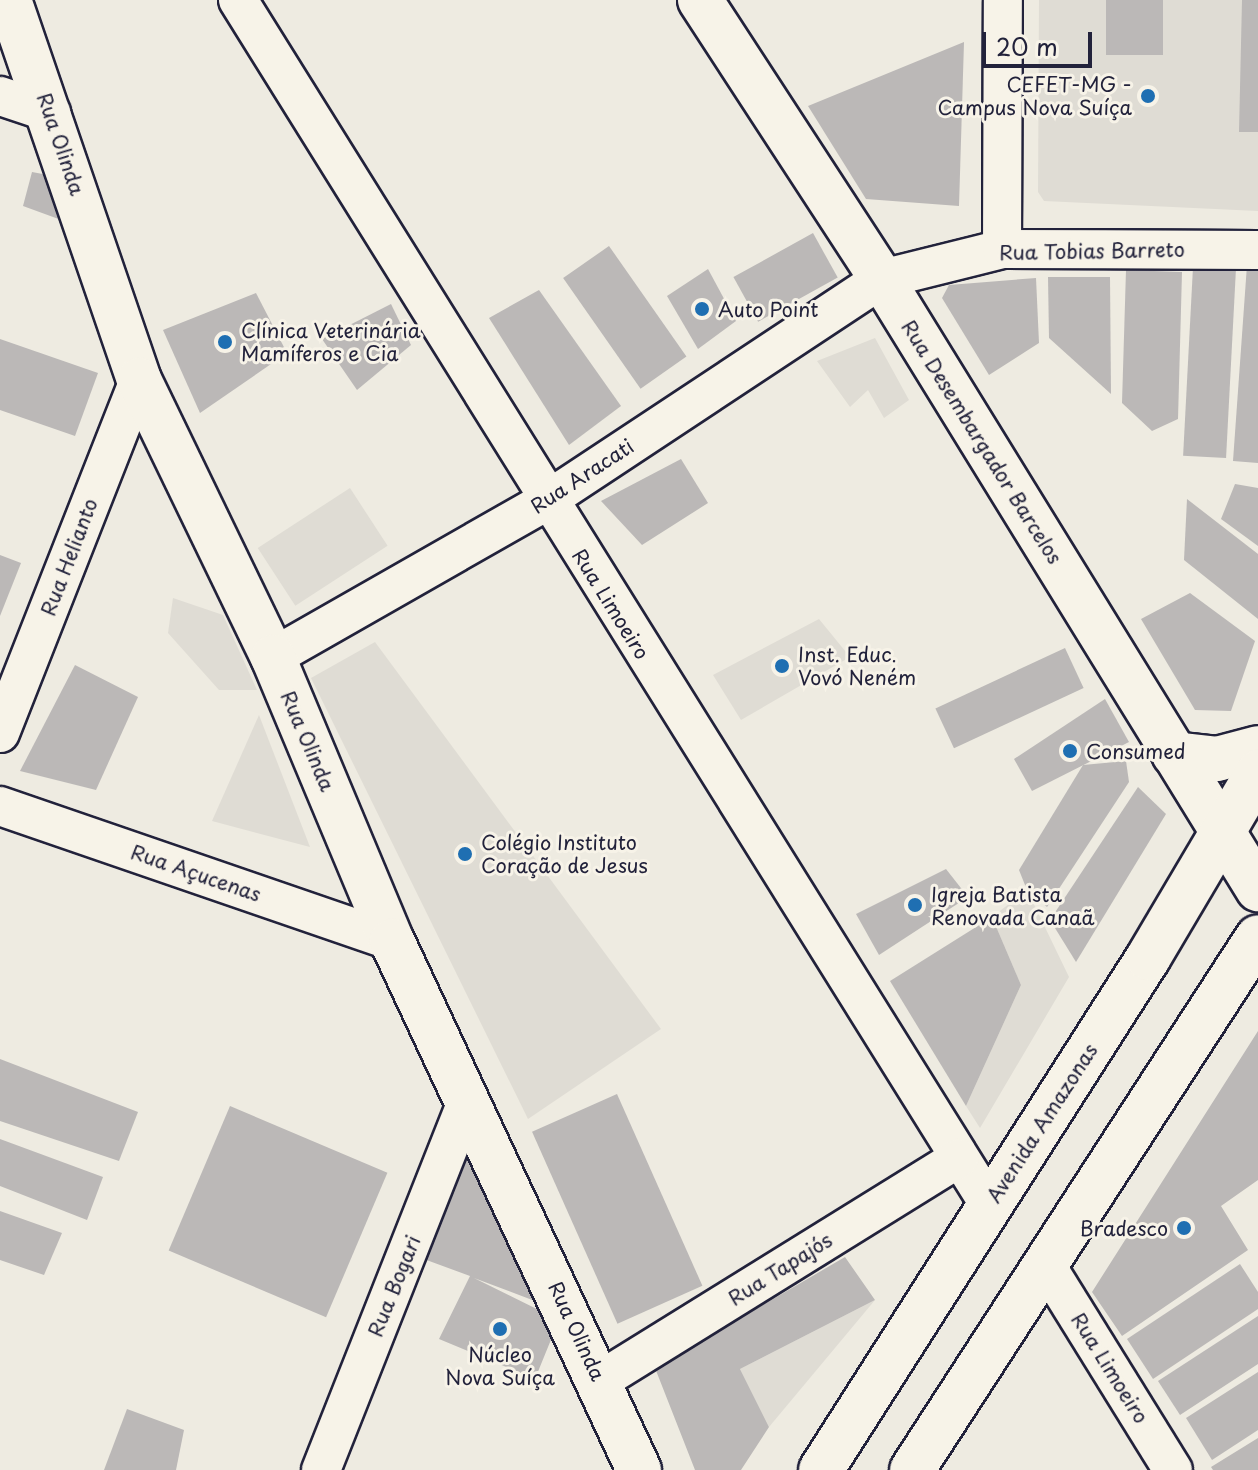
<!DOCTYPE html>
<html>
<head>
<meta charset="utf-8">
<style>
	body { margin:0 }
	#map { position:relative; width:1258px; height:1470px; overflow:hidden; background:#eeebe1; font-family:"Playpen Sans",sans-serif }
	div>[style] { position:absolute }
	.built>* { inset:0; background:#dfdcd4; transform-origin:0 0 }
	.building>* { inset:0; background:#bbb8b7; transform-origin:0 0 }
	.roads { filter:drop-shadow(2px 0 #22223b) drop-shadow(-2px 0 #22223b) drop-shadow(0 2px #22223b) drop-shadow(0 -2px #22223b) }
	.street>* { height:38px; margin:-19px; padding:0 19px; transform-origin:19px; border-radius:19px; background:#f7f3e8 }
	.secondary>* { height:44px; margin:-22px; padding:0 22px; transform-origin:22px; border-radius:22px; background:#f7f3e8 }
	.primary>* { height:44px; margin:-22px; padding:0 22px; transform-origin:22px; border-radius:22px; background:#f7f3e8 }
	.dots>* { width:22px; height:22px; translate:-50% -50%; box-sizing:border-box; border:4px solid #f7f3e8; border-radius:50% }
	span { translate:-50% -50%; white-space:nowrap; text-align:center; line-height:1.15; -webkit-text-stroke:6px #f7f3e8; paint-order:stroke }
	.poi-label { font-size:20px; color:#22223b }
	.right { translate:-100% -50%; text-align:right }
	.left { translate:0 -50%; text-align:left }
	.street-label { font-size:20px; color:#22223b }
	.scale { position:absolute; left:982px; top:32px; width:110px; height:36px; box-sizing:border-box; border:4px solid #22223b; border-top:0; padding-left:10px; font-size:24px; line-height:28px; white-space:nowrap; color:#22223b; -webkit-text-stroke:6px #f7f3e8; paint-order:stroke }
</style>
</head>
<body>
<div id="map">
	<div class="built">
		<div style="clip-path:polygon(1039px 0,1258px 0,1258px 211px,1044px 201px,1038px 192px)"></div>
		<div style="clip-path:polygon(875px 338px,909px 400px,884px 418px,868px 390px,850px 407px,817px 361px)"></div>
		<div style="left:350px;top:488px;width:69px;height:110px;rotate:57deg"></div>
		<div style="clip-path:polygon(173px 598px,223px 615px,257px 690px,219px 690px,168px 633px)"></div>
		<div style="clip-path:polygon(819px 619px,850px 657px,741px 720px,713px 675px)"></div>
		<div style="clip-path:polygon(375px 642px,661px 1029px,528px 1119px,311px 678px)"></div>
		<div style="clip-path:polygon(259px 715px,310px 847px,212px 821px)"></div>
		<div style="clip-path:polygon(1027px 890px,1069px 977px,980px 1128px,966px 1106px,1021px 985px,992px 917px)"></div>
		<div style="clip-path:polygon(875px 1300px,769px 1427px,740px 1369px)"></div>
	</div>
	<div class="building">
		<div style="left:1106px;top:0;width:57px;height:55px"></div>
		<div style="clip-path:polygon(1242px 0,1258px 0,1258px 132px,1239px 132px)"></div>
		<div style="clip-path:polygon(964px 42px,959px 206px,866px 199px,808px 106px)"></div>
		<div style="clip-path:polygon(32px 172px,48px 175px,64px 221px,23px 206px)"></div>
		<div style="left:813px;top:233px;width:51px;height:91px;rotate:61deg"></div>
		<div style="left:609px;top:246px;width:135px;height:56px;rotate:55deg"></div>
		<div style="clip-path:polygon(1247px 265px,1258px 266px,1258px 463px,1233px 461px)"></div>
		<div style="left:1193px;top:267px;width:43px;height:189px;rotate:3deg"></div>
		<div style="clip-path:polygon(708px 269px,736px 321px,698px 349px,667px 296px)"></div>
		<div style="clip-path:polygon(1126px 270px,1182px 272px,1178px 419px,1152px 431px,1122px 403px)"></div>
		<div style="clip-path:polygon(1048px 277px,1110px 277px,1111px 394px,1049px 338px)"></div>
		<div style="clip-path:polygon(1036px 278px,1039px 343px,989px 375px,942px 298px,949px 285px)"></div>
		<div style="clip-path:polygon(539px 290px,621px 406px,569px 445px,489px 318px)"></div>
		<div style="clip-path:polygon(256px 293px,287px 353px,200px 413px,163px 330px)"></div>
		<div style="clip-path:polygon(391px 304px,411px 345px,357px 390px,322px 339px)"></div>
		<div style="clip-path:polygon(0 339px,98px 373px,75px 436px,0 410px)"></div>
		<div style="clip-path:polygon(681px 459px,708px 503px,642px 545px,601px 501px)"></div>
		<div style="clip-path:polygon(1235px 484px,1258px 488px,1258px 546px,1221px 519px)"></div>
		<div style="clip-path:polygon(1187px 499px,1258px 554px,1258px 619px,1184px 560px)"></div>
		<div style="clip-path:polygon(0 555px,21px 563px,0 616px)"></div>
		<div style="clip-path:polygon(1190px 593px,1255px 641px,1231px 711px,1195px 710px,1141px 619px)"></div>
		<div style="left:1065px;top:648px;width:44px;height:143px;rotate:65deg"></div>
		<div style="clip-path:polygon(75px 665px,138px 697px,96px 790px,20px 771px)"></div>
		<div style="clip-path:polygon(1105px 699px,1129px 742px,1032px 791px,1014px 759px)"></div>
		<div style="clip-path:polygon(1126px 761px,1129px 782px,1047px 907px,1027px 890px,1019px 870px,1083px 765px)"></div>
		<div style="clip-path:polygon(1138px 787px,1166px 814px,1076px 962px,1050px 920px)"></div>
		<div style="clip-path:polygon(946px 869px,968px 897px,879px 955px,856px 914px)"></div>
		<div style="clip-path:polygon(992px 917px,1021px 985px,966px 1106px,890px 981px)"></div>
		<div style="clip-path:polygon(1258px 1031px,1258px 1180px,1221px 1206px,1248px 1250px,1122px 1336px,1092px 1292px)"></div>
		<div style="clip-path:polygon(0 1059px,138px 1112px,119px 1161px,0 1121px)"></div>
		<div style="left:617px;top:1094px;width:210px;height:93px;rotate:66deg"></div>
		<div style="left:230px;top:1106px;width:171px;height:157px;rotate:23deg"></div>
		<div style="clip-path:polygon(0 1139px,103px 1177px,87px 1220px,0 1186px)"></div>
		<div style="clip-path:polygon(472px 1142px,548px 1306px,474px 1278px,559px 1320px,535px 1379px,439px 1339px,470px 1276px,421px 1258px)"></div>
		<div style="clip-path:polygon(0 1211px,62px 1233px,44px 1275px,0 1260px)"></div>
		<div style="clip-path:polygon(845px 1257px,875px 1300px,740px 1369px,769px 1427px,741px 1470px,695px 1470px,655px 1368px)"></div>
		<div style="clip-path:polygon(1240px 1264px,1258px 1292px,1258px 1309px,1153px 1379px,1127px 1339px)"></div>
		<div style="clip-path:polygon(1258px 1316px,1258px 1364px,1180px 1415px,1158px 1381px)"></div>
		<div style="clip-path:polygon(1258px 1372px,1258px 1430px,1212px 1460px,1186px 1418px)"></div>
		<div style="clip-path:polygon(127px 1409px,184px 1430px,176px 1470px,104px 1470px)"></div>
		<div style="clip-path:polygon(1258px 1438px,1258px 1470px,1213px 1470px,1211px 1467px)"></div>
	</div>
	<div class="roads">
		<div class="street">
			<div style="left:238px;top:0;width:1419px;rotate:58.05deg"></div>
			<div style="left:0;top:96px;width:54px;rotate:18.4deg"></div>
			<div style="left:1002px;top:249px;width:249px;rotate:-89.8deg"></div>
			<div style="left:273px;top:657px;width:314px;rotate:-29.7deg"></div>
			<div style="left:546px;top:501px;width:403px;rotate:-33.5deg"></div>
			<div style="left:882px;top:279px;width:124px;rotate:-14deg"></div>
			<div style="left:1002px;top:249px;width:256px;rotate:0.2deg"></div>
			<div style="left:0;top:733px;width:379px;rotate:-68.5deg"></div>
			<div style="left:0;top:806px;width:415px;rotate:19deg"></div>
			<div style="left:1047px;top:1267px;width:239px;rotate:58.2deg"></div>
			<div style="left:601px;top:1380px;width:421px;rotate:-31.8deg"></div>
			<div style="left:321px;top:1470px;width:396px;rotate:-68.4deg"></div>
		</div>
		<div class="secondary">
			<div style="left:9px;top:0;width:402px;rotate:71.1deg"></div>
			<div style="left:139px;top:380px;width:308px;rotate:64.2deg"></div>
			<div style="left:273px;top:657px;width:308px;rotate:67.3deg"></div>
			<div style="left:392px;top:941px;width:584px;rotate:64.97deg"></div>
			<div style="left:700px;top:0;width:333px;rotate:56.9deg"></div>
			<div style="left:882px;top:279px;width:717px;rotate:58.35deg"></div>
		</div>
		<div class="primary">
			<div style="left:1174px;top:754px;width:43px;rotate:6.6deg"></div>
			<div style="left:1217px;top:759px;width:42px;rotate:-15deg"></div>
			<div style="left:821px;top:1470px;width:608px;rotate:-57.43deg"></div>
			<div style="left:1148px;top:958px;width:216px;rotate:-59.4deg"></div>
			<div style="left:912px;top:1470px;width:635px;rotate:-57.01deg"></div>
		</div>
	</div>
	<div class="dots">
		<div style="left:1148px;top:96px;background:#1f6fb2"></div>
		<div style="left:702px;top:309px;background:#1f6fb2"></div>
		<div style="left:225px;top:342px;background:#1f6fb2"></div>
		<div style="left:782px;top:666px;background:#1f6fb2"></div>
		<div style="left:1070px;top:751px;background:#1f6fb2"></div>
		<div style="left:465px;top:854px;background:#1f6fb2"></div>
		<div style="left:915px;top:905px;background:#1f6fb2"></div>
		<div style="left:1184px;top:1228px;background:#1f6fb2"></div>
		<div style="left:500px;top:1329px;background:#1f6fb2"></div>
	</div>
	<div class="poi-label">
		<span class="right" style="left:1132px;top:96px">CEFET-MG -<br>Campus Nova Suíça</span>
		<span class="left" style="left:718px;top:309px">Auto Point</span>
		<span class="left" style="left:241px;top:342px">Clínica Veterinária<br>Mamíferos e Cia</span>
		<span class="left" style="left:798px;top:666px">Inst. Educ.<br>Vovó Neném</span>
		<span class="left" style="left:1086px;top:751px">Consumed</span>
		<span class="left" style="left:481px;top:854px">Colégio Instituto<br>Coração de Jesus</span>
		<span class="left" style="left:931px;top:906px">Igreja Batista<br>Renovada Canaã</span>
		<span class="right" style="left:1168px;top:1228px">Bradesco</span>
		<span style="left:500px;top:1366px">Núcleo<br>Nova Suíça</span>
	</div>
	<div class="street-label">
		<span style="left:61px;top:144px;rotate:71deg">Rua Olinda</span>
		<span style="left:1092px;top:251px;rotate:-1deg">Rua Tobias Barreto</span>
		<span style="left:982px;top:442px;rotate:58deg">Rua Desembargador Barcelos</span>
		<span style="left:582px;top:476px;rotate:-33deg">Rua Aracati</span>
		<span style="left:69px;top:557px;rotate:-69deg">Rua Helianto</span>
		<span style="left:611px;top:604px;rotate:58deg">Rua Limoeiro</span>
		<span style="left:308px;top:741px;rotate:67deg">Rua Olinda</span>
		<span style="left:196px;top:873px;rotate:19deg">Rua Açucenas</span>
		<span style="left:1042px;top:1123px;rotate:-57deg">Avenida Amazonas</span>
		<span style="left:780px;top:1269px;rotate:-32deg">Rua Tapajós</span>
		<span style="left:394px;top:1286px;rotate:-68deg">Rua Bogari</span>
		<span style="left:577px;top:1331px;rotate:65deg">Rua Olinda</span>
		<span style="left:1110px;top:1368px;rotate:58deg">Rua Limoeiro</span>
	</div>
	<div class="scale">20 m</div>
</div>
</body>
</html>
